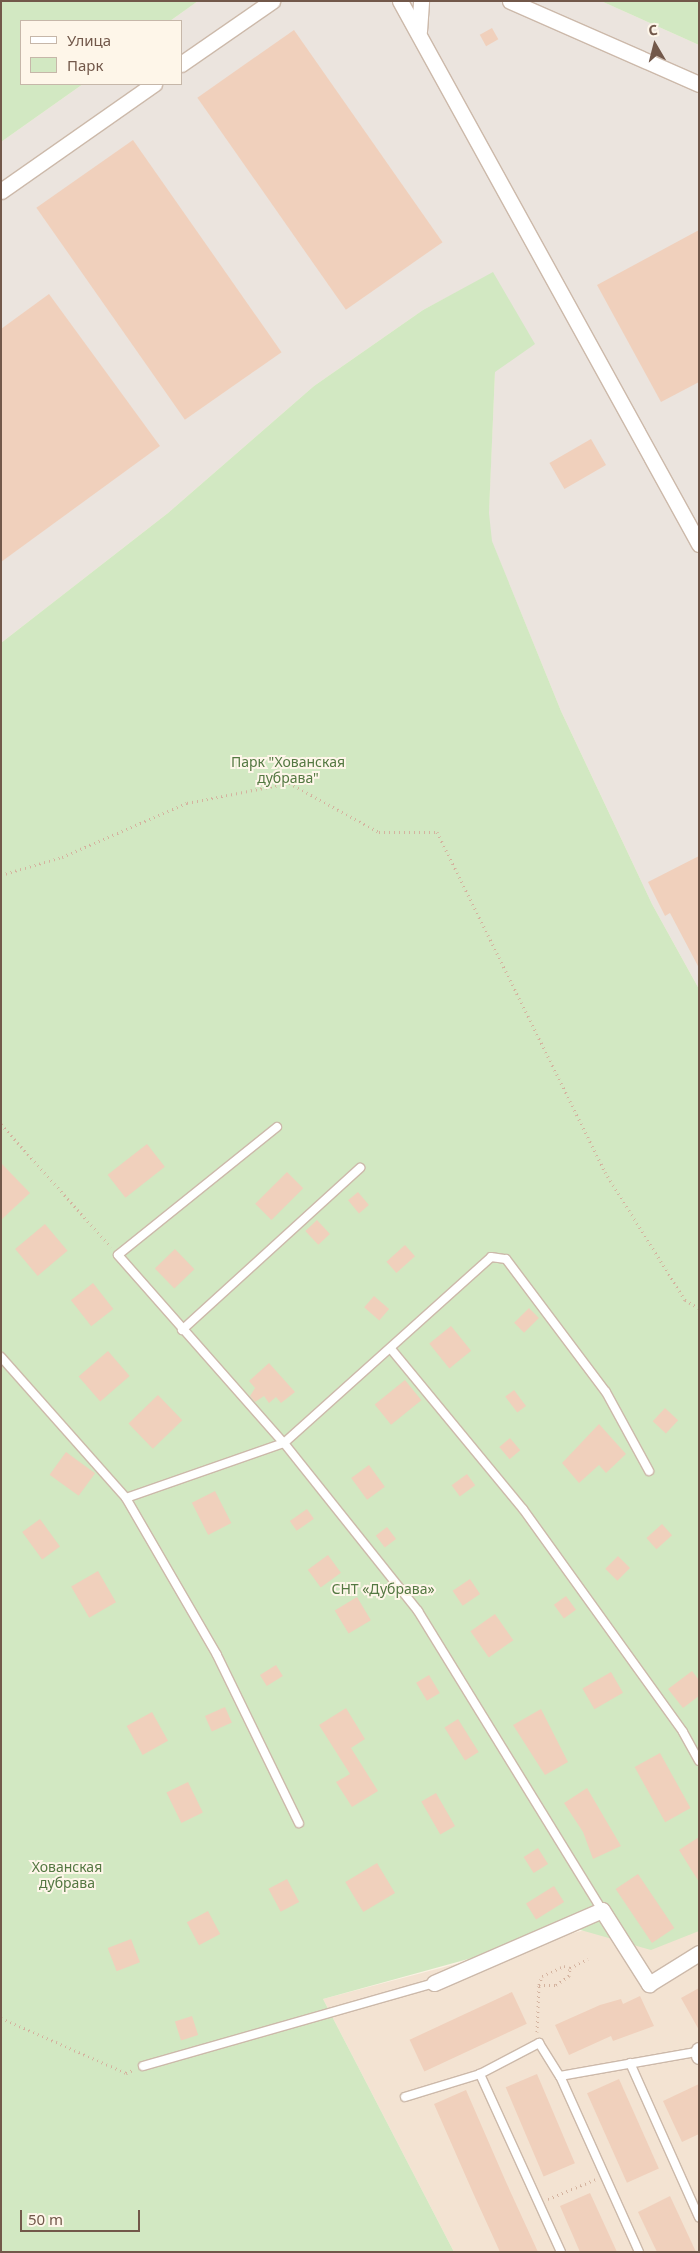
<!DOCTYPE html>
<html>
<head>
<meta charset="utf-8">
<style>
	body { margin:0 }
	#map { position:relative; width:700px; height:2253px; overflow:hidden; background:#fbf1e3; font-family:"Noto Sans",sans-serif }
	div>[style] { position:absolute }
	.residential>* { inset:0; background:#f3e3d2 }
	.industrial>* { inset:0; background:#ebe4de }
	.green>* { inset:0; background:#d2e8c2 }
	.building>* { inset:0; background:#f0d0bc; transform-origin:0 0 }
	.path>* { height:3px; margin-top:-1.5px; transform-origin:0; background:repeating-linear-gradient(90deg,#d4b39f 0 1px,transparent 0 5px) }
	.roads { filter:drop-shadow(1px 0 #ccb9aa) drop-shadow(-1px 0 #ccb9aa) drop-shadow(0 1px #ccb9aa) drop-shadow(0 -1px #ccb9aa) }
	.service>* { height:8px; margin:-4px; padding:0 4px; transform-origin:4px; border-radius:4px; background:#fff }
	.minor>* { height:15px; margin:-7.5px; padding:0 7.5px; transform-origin:7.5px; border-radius:7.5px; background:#fff }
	span { translate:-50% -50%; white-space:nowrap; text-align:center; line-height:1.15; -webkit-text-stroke:4px #fef6e9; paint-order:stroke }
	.park-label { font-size:14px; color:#547842 }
	.frame { position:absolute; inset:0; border:2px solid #72584a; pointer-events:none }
	.legend { position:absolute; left:20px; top:20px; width:162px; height:65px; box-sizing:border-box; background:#fef6e9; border:1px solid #c6b7a9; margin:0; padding:6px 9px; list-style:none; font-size:15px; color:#72584a }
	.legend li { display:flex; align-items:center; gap:10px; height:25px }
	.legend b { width:25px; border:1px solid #c6b7a9 }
	.north { position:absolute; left:630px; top:20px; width:50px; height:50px; -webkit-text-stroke:4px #fef6e9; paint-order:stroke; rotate:352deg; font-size:14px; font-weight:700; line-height:20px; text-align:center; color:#72584a }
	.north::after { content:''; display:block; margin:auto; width:18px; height:22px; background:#72584a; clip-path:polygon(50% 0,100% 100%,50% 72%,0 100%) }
	.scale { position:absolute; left:20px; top:2210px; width:120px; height:22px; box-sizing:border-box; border:2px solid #72584a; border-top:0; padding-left:6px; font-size:15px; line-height:18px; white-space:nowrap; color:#72584a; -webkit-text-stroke:4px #fef6e9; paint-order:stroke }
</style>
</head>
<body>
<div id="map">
	<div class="residential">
		<div style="clip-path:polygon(699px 1900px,699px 2252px,454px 2252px,323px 1999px)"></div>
	</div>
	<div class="industrial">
		<div style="clip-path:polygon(198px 1px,601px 1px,699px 45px,699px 989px,652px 904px,561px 711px,488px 532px,495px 372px,493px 273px,423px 310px,314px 386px,168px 513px,1px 643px,1px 142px,83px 84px,181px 84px,181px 21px,170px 21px)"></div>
	</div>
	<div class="green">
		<div style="clip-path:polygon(1px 1px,198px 1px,170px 21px,21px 21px,21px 84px,83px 84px,1px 142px)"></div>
		<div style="clip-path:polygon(601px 1px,699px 1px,699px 45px)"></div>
		<div style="clip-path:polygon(493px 272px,535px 344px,495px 372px,489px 513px,492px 541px,561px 711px,652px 904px,699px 989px,699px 1931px,651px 1950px,577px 1929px,323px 1999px,454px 2252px,1px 2252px,1px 643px,168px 513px,314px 386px,423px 310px)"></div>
	</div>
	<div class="building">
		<div style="left:492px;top:28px;width:13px;height:14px;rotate:61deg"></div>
		<div style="left:294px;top:30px;width:259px;height:118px;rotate:55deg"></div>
		<div style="left:133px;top:140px;width:259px;height:118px;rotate:55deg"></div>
		<div style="clip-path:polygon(699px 230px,699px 382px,661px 402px,597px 285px)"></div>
		<div style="clip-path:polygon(49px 294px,160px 446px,1px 562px,1px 329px)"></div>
		<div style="left:591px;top:439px;width:30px;height:48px;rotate:60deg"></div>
		<div style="clip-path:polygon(699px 856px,699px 968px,670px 913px,665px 916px,648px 882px)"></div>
		<div style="left:147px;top:1144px;width:29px;height:50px;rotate:52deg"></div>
		<div style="clip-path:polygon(1px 1163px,30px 1193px,1px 1220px)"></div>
		<div style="left:287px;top:1172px;width:23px;height:45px;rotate:45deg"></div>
		<div style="left:358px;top:1192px;width:17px;height:13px;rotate:50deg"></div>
		<div style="left:317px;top:1220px;width:19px;height:16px;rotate:47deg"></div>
		<div style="left:45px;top:1224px;width:35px;height:39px;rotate:50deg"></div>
		<div style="left:405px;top:1245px;width:15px;height:25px;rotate:48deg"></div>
		<div style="left:175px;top:1249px;width:28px;height:28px;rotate:46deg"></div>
		<div style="left:93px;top:1283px;width:33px;height:28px;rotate:52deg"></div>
		<div style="left:374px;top:1296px;width:20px;height:15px;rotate:41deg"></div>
		<div style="left:529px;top:1308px;width:14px;height:21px;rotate:45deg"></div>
		<div style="left:451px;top:1326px;width:32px;height:28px;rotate:51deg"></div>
		<div style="left:108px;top:1351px;width:33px;height:39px;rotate:49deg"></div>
		<div style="clip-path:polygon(269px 1363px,295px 1392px,281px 1403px,276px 1397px,269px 1403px,264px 1396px,255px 1402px,250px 1396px,255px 1388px,249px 1381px)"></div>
		<div style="left:405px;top:1380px;width:26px;height:39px;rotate:51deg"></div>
		<div style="left:514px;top:1390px;width:20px;height:11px;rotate:53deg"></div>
		<div style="left:158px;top:1395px;width:35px;height:41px;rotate:46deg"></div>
		<div style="left:665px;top:1408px;width:18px;height:18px;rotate:43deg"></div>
		<div style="clip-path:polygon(599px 1424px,626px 1454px,606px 1473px,599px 1465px,579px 1483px,562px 1463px)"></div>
		<div style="left:510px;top:1438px;width:16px;height:14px;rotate:50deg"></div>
		<div style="left:66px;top:1452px;width:36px;height:28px;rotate:36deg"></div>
		<div style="left:369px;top:1465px;width:27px;height:22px;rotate:54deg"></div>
		<div style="left:467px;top:1474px;width:14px;height:19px;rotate:54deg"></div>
		<div style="left:215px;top:1491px;width:36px;height:26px;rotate:63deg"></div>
		<div style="left:307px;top:1509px;width:12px;height:21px;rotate:55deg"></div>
		<div style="left:40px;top:1519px;width:34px;height:22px;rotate:54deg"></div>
		<div style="left:662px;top:1524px;width:15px;height:21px;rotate:48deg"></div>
		<div style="left:387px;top:1527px;width:15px;height:14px;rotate:53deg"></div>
		<div style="left:328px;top:1555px;width:22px;height:25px;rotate:54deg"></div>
		<div style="left:618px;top:1556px;width:17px;height:18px;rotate:45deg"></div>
		<div style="left:98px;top:1571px;width:36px;height:31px;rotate:60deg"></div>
		<div style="left:470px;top:1579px;width:18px;height:21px;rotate:56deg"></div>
		<div style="left:566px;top:1596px;width:17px;height:15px;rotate:54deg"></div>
		<div style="left:357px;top:1597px;width:27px;height:26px;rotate:59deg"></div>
		<div style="left:495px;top:1614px;width:32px;height:30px;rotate:55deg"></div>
		<div style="left:276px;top:1665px;width:13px;height:19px;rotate:58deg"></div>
		<div style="clip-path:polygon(692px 1671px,699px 1680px,699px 1696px,683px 1708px,668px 1689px)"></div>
		<div style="left:611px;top:1672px;width:24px;height:33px;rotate:60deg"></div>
		<div style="left:429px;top:1675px;width:21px;height:15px;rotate:59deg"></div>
		<div style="left:225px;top:1707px;width:17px;height:22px;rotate:66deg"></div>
		<div style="clip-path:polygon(346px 1708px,365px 1739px,351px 1748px,378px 1791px,352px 1807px,336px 1782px,350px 1774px,319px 1725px)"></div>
		<div style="clip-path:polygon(541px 1709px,568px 1762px,545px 1775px,513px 1725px)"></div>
		<div style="left:152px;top:1712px;width:33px;height:29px;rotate:61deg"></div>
		<div style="left:458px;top:1719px;width:39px;height:16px;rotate:58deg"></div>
		<div style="left:660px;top:1753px;width:63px;height:29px;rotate:61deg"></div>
		<div style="left:188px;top:1782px;width:34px;height:24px;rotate:64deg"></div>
		<div style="clip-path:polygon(587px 1788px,621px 1846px,593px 1859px,583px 1832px,564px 1803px)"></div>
		<div style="left:436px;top:1793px;width:38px;height:17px;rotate:60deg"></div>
		<div style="clip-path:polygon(699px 1837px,699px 1882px,679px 1850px)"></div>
		<div style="left:538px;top:1848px;width:19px;height:17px;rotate:58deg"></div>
		<div style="left:377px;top:1863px;width:35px;height:37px;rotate:59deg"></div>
		<div style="left:638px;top:1874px;width:65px;height:27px;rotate:56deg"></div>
		<div style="left:287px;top:1879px;width:26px;height:21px;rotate:62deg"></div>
		<div style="left:554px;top:1886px;width:19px;height:33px;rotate:58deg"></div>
		<div style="left:208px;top:1911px;width:26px;height:24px;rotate:62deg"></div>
		<div style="left:131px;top:1939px;width:25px;height:25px;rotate:69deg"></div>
		<div style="clip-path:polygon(699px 1988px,699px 2030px,681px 1998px)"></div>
		<div style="left:512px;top:1992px;width:35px;height:113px;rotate:65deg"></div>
		<div style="clip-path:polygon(640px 1996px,654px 2026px,613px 2041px,611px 2036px,569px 2055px,555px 2025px,600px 2005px,621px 1999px,623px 2004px)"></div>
		<div style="left:192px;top:2016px;width:20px;height:18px;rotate:72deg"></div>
		<div style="left:537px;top:2074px;width:97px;height:34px;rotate:67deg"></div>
		<div style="left:619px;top:2079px;width:98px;height:35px;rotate:66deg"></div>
		<div style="clip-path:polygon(699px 2084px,699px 2134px,682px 2142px,663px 2101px)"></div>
		<div style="clip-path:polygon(466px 2090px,506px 2182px,538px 2252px,500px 2252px,474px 2195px,434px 2104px)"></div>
		<div style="clip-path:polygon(590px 2193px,617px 2252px,580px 2252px,560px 2206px)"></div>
		<div style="clip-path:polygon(670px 2196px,696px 2252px,657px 2252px,638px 2212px)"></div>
	</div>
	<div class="path">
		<div style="left:1px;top:875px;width:64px;rotate:-16.4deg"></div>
		<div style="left:62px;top:857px;width:136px;rotate:-23.4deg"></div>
		<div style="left:187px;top:803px;width:104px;rotate:-11.1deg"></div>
		<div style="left:289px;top:783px;width:102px;rotate:28.6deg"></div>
		<div style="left:379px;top:832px;width:58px"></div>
		<div style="left:437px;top:832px;width:379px;rotate:63.7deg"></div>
		<div style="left:605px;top:1172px;width:151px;rotate:58deg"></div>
		<div style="left:685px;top:1300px;width:16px;rotate:30deg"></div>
		<div style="left:1px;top:1124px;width:165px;rotate:48.2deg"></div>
		<div style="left:539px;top:1985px;width:9px;rotate:-72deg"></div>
		<div style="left:542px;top:1976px;width:24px;rotate:-24deg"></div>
		<div style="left:564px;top:1966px;width:6px;rotate:18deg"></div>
		<div style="left:1px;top:2018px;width:137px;rotate:23.7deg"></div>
		<div style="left:126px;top:2073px;width:8px;rotate:-23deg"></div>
		<div style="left:537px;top:2032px;width:47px;rotate:-87.6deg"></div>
		<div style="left:539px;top:1985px;width:17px"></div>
		<div style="left:556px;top:1985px;width:16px;rotate:-35deg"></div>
		<div style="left:569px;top:1976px;width:8px;rotate:-83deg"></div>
		<div style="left:570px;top:1968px;width:20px;rotate:-27deg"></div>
		<div style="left:548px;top:2199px;width:52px;rotate:-22.6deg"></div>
	</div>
	<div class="roads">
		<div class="service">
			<div style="left:277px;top:1127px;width:204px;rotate:141.2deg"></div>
			<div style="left:118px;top:1255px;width:251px;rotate:48.6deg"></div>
			<div style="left:284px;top:1443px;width:215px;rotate:51.4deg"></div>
			<div style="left:418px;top:1611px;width:351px;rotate:58.4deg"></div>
			<div style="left:182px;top:1330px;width:241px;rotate:-42.3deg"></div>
			<div style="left:391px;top:1349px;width:207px;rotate:50.5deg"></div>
			<div style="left:523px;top:1509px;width:274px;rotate:54.3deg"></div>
			<div style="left:683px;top:1732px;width:33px;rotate:61deg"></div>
			<div style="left:1px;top:1357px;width:188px;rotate:48.4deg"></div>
			<div style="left:126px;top:1498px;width:167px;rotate:-19.2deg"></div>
			<div style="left:284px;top:1443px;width:278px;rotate:-41.9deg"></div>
			<div style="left:491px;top:1257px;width:15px;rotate:8deg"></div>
			<div style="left:506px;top:1259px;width:166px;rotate:53.1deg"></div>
			<div style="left:606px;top:1392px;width:90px;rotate:61.4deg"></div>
			<div style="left:126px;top:1498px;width:181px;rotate:59.9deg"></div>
			<div style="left:217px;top:1655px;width:187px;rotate:64deg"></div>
			<div style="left:630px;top:2063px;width:169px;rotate:65.9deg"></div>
			<div style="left:143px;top:2066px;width:303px;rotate:-15.9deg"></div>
			<div style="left:560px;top:2076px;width:193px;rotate:65.8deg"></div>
			<div style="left:405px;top:2097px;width:78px;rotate:-17deg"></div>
			<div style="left:561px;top:2252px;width:196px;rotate:-114.5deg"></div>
			<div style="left:480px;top:2074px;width:67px;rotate:-27.7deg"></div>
			<div style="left:539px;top:2043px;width:39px;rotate:58deg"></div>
			<div style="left:560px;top:2076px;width:138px;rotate:-10deg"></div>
		</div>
		<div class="minor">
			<div style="left:400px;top:1px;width:620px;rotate:61.16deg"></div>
			<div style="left:510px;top:1px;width:206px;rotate:23.7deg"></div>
			<div style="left:419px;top:31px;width:30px;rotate:-86deg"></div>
			<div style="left:181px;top:64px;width:111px;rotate:-34.7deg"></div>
			<div style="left:1px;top:191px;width:187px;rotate:-35deg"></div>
			<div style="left:434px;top:1983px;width:183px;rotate:-23.5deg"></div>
			<div style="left:602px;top:1910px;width:88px;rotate:57.6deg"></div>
			<div style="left:649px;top:1984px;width:59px;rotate:-31.8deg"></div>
			<div style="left:699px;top:2050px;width:6px;rotate:90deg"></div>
		</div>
	</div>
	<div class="park-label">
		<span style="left:288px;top:770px">Парк "Хованская<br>дубрава"</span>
		<span style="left:383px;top:1589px">СНТ «Дубрава»</span>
		<span style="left:67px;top:1875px">Хованская<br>дубрава</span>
	</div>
	<div class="frame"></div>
	<ul class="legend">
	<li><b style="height:6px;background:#fff"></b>Улица</li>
	<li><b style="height:14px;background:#d2e8c2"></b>Парк</li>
	</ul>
	<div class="north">С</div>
	<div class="scale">50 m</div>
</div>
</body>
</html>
